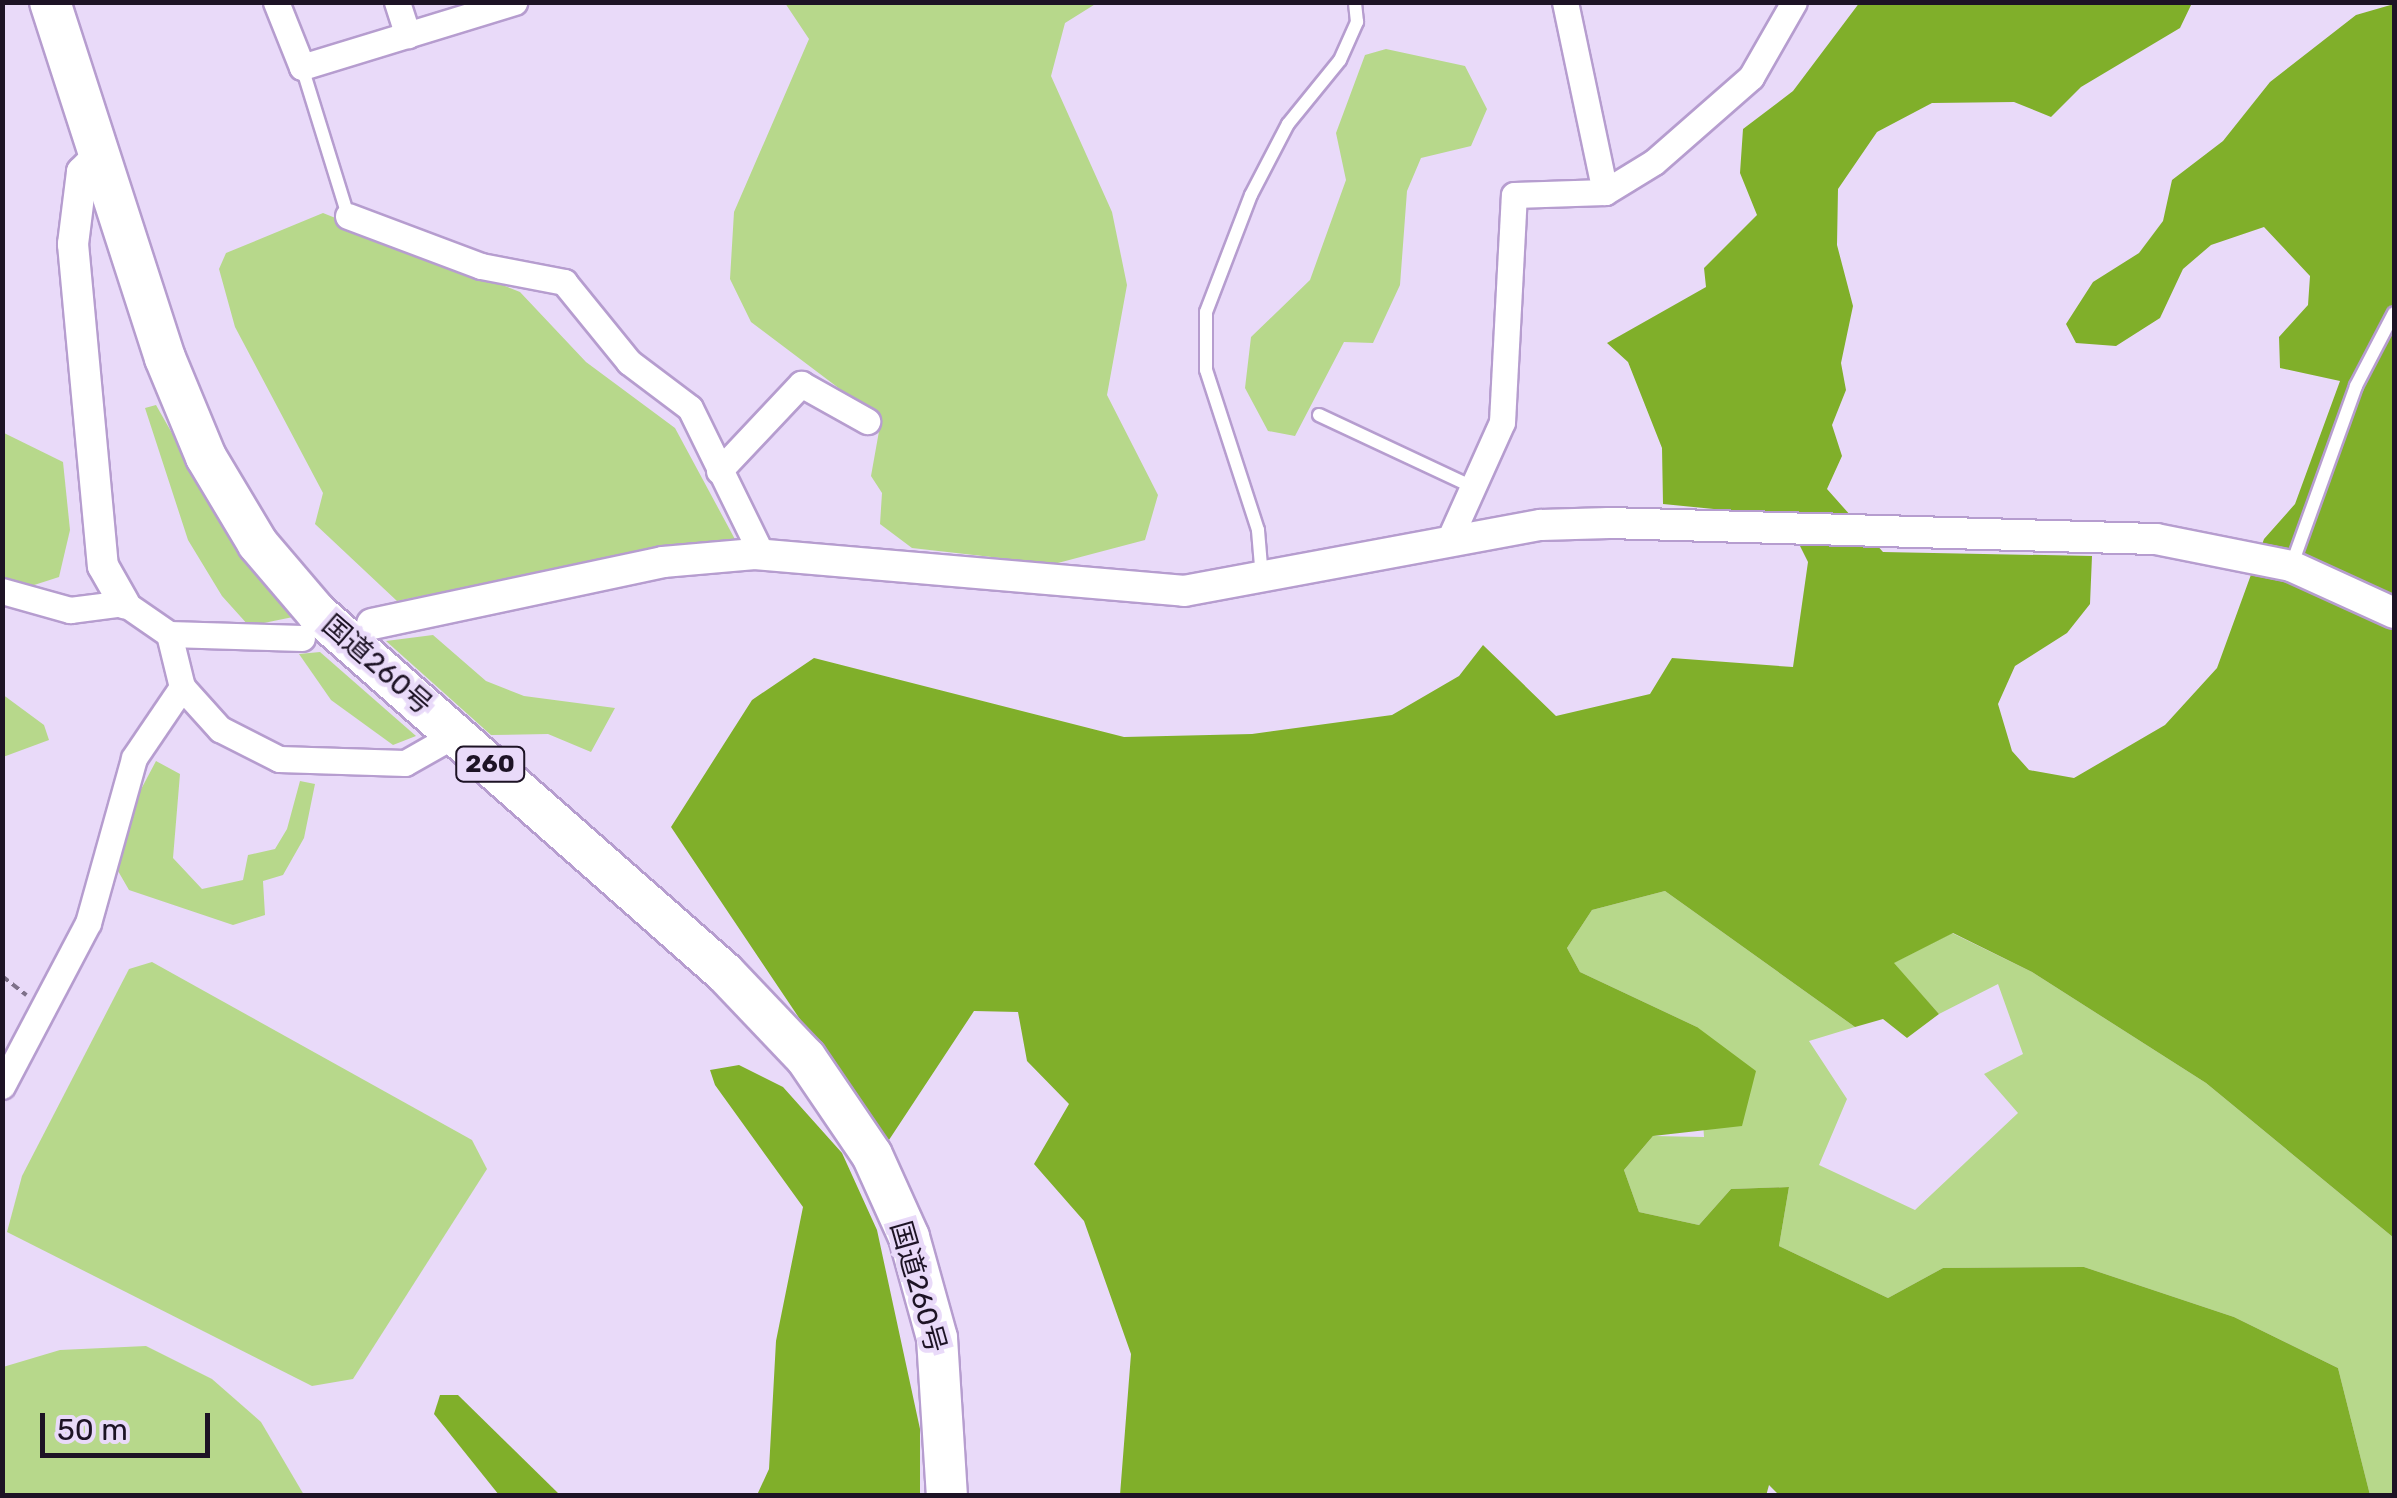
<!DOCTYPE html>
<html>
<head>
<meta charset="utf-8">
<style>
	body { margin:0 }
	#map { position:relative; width:2397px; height:1498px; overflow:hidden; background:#e9daf9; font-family:Rubik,"Noto Sans JP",sans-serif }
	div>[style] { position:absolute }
	.green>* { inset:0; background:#b7d88b }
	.forest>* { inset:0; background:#80af2a }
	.path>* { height:4px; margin-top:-2px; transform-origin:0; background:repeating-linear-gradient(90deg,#7e718a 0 8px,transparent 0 13px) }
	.roads { filter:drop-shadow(2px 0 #b69dcf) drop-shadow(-2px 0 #b69dcf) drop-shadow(0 2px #b69dcf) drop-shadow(0 -2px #b69dcf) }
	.service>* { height:12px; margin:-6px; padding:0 6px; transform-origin:6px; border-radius:6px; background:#fff }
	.minor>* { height:25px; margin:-12.5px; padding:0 12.5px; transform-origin:12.5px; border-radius:12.5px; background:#fff }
	.tertiary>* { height:30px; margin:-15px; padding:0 15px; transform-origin:15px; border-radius:15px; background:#fff }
	.trunk>* { height:40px; margin:-20px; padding:0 20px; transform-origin:20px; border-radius:20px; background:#fff }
	span { translate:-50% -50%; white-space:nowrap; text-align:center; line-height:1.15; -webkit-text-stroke:9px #e9daf9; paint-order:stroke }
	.shield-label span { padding:2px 8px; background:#e9daf9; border:2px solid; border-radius:8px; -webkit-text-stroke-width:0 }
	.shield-label { font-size:25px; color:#1d1325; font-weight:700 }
	.street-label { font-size:28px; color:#1d1325 }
	.frame { position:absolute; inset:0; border:5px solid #1d1325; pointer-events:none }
	.scale { position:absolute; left:40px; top:1413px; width:170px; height:45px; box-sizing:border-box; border:5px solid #1d1325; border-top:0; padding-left:12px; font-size:30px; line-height:35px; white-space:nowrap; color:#1d1325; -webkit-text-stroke:8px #e9daf9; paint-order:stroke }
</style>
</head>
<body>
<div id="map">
	<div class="green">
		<div style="clip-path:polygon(785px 3px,1097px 3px,1065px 23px,1051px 76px,1112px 212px,1127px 285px,1107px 395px,1158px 495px,1145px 540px,1054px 564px,912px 548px,880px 524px,882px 493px,871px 476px,881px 420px,751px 322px,730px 279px,734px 212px,809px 39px)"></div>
		<div style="clip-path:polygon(1386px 49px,1465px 66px,1487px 109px,1471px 146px,1421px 158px,1407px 191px,1400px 285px,1373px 343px,1344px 342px,1295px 436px,1268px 431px,1245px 388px,1251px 337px,1310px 280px,1346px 180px,1336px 133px,1365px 55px)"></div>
		<div style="clip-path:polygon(323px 213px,520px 292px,586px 362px,675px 428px,737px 543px,662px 547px,397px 601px,315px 524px,323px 493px,235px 327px,219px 269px,226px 253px)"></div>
		<div style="clip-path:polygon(156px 405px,239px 551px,293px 617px,249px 626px,222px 596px,188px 540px,145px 408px)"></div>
		<div style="clip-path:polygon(2px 432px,63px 462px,70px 530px,59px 577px,28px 587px,3px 578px)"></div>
		<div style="clip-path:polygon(433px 635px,486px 681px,524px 696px,615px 708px,591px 752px,548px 734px,491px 735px,386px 641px)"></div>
		<div style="clip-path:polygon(320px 652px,416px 736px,393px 745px,331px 700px,299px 654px)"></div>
		<div style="clip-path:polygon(2px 694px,44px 725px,49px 740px,3px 757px)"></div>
		<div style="clip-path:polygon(156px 761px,180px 774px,173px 858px,202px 889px,243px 880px,248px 855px,275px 849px,287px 829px,300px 781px,315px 784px,304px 838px,283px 875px,263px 881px,265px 915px,233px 925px,129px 890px,118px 871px,129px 812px)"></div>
		<div style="clip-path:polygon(1665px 891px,1855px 1027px,1809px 1041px,1847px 1099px,1819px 1165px,1915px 1210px,2018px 1113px,1984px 1074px,2023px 1054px,1998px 984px,1939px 1014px,1893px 963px,1952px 933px,2032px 972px,2206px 1083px,2394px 1238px,2394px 1495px,2370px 1495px,2338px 1368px,2234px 1317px,2084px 1267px,1943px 1268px,1888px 1298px,1779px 1246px,1789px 1187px,1731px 1189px,1699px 1225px,1639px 1212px,1624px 1170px,1653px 1136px,1704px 1137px,1697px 1027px,1580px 972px,1567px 948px,1592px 910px)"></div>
		<div style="clip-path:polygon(152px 962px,472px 1140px,487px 1169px,353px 1379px,312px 1386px,7px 1232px,22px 1176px,129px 969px)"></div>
		<div style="clip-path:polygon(146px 1346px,212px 1379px,261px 1422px,304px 1495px,3px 1495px,3px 1367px,60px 1350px)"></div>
	</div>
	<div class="forest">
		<div style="clip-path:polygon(1860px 2px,2192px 3px,2180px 28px,2081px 87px,2051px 117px,2014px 102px,1932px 103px,1877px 132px,1838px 189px,1837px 245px,1853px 306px,1841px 363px,1846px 390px,1832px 425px,1842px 456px,1827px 489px,1883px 552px,2092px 556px,2090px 604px,2067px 633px,2015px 666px,1998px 704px,2012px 751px,2029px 770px,2074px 778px,2165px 725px,2217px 668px,2264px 539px,2295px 504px,2340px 381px,2280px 368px,2279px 337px,2308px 305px,2310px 276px,2264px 227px,2211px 245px,2183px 269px,2160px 318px,2116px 346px,2076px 343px,2066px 324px,2093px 282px,2139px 253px,2163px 221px,2172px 180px,2223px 141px,2270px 82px,2356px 15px,2394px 4px,2394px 1238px,2206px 1083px,2032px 972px,1953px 933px,1894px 963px,1939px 1014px,1907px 1038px,1883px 1019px,1855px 1027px,1665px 891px,1592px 910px,1567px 948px,1580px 972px,1697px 1027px,1756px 1071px,1742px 1126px,1653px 1136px,1624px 1170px,1639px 1212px,1699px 1225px,1731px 1189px,1789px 1187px,1779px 1246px,1888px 1298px,1943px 1268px,2084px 1267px,2234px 1317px,2338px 1368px,2370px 1495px,1780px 1496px,1769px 1485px,1766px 1496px,1120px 1495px,1131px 1354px,1084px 1221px,1034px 1164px,1069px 1104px,1027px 1061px,1018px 1012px,974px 1011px,885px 1146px,671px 827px,752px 700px,814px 658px,1124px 737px,1252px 734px,1392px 715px,1459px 676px,1483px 645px,1556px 716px,1650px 694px,1672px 658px,1793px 667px,1808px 562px,1785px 516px,1663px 504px,1662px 448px,1628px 362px,1607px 343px,1706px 287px,1704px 268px,1757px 215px,1740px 173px,1743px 129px,1793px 91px)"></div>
		<div style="clip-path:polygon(739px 1065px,783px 1087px,842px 1153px,877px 1230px,920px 1429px,920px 1495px,757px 1495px,769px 1469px,776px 1341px,803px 1207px,715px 1085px,710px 1070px)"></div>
		<div style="clip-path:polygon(440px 1395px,458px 1395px,560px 1495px,499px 1495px,434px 1414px)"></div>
	</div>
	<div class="path">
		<div style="left:2px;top:976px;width:31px;rotate:38deg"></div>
	</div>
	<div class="roads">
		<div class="service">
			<div style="left:302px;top:67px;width:156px;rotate:72.8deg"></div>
			<div style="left:1319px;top:415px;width:170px;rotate:25.1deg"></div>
			<div style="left:2292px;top:564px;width:189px;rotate:-70.2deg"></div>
			<div style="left:2356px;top:386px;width:82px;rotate:-62.5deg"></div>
			<div style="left:1262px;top:578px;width:48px;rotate:-94.8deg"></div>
			<div style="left:1258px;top:530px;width:168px;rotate:-108deg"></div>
			<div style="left:1206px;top:370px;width:58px;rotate:-90deg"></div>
			<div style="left:1206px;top:312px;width:125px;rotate:-69deg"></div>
			<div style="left:1251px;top:195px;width:80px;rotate:-62.5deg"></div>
			<div style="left:1288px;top:124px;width:82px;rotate:-50.9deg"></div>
			<div style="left:1340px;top:60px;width:42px;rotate:-65.9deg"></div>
			<div style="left:1357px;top:22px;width:20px;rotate:-96deg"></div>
		</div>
		<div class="minor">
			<div style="left:276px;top:2px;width:70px;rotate:68.2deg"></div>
			<div style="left:302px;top:67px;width:222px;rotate:-17deg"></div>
			<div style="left:397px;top:2px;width:35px;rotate:72deg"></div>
			<div style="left:1565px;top:2px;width:194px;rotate:78.1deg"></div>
			<div style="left:348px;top:216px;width:142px;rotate:20.6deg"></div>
			<div style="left:481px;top:266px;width:85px;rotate:10.9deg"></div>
			<div style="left:564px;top:282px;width:103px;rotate:50.9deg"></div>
			<div style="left:629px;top:362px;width:76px;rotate:37deg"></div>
			<div style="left:690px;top:408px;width:164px;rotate:63.9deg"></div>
			<div style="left:719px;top:471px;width:120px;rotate:-46.7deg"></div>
			<div style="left:801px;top:384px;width:76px;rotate:29.3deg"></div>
			<div style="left:1449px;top:540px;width:129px;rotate:-65.8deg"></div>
			<div style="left:1502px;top:422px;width:227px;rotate:-87deg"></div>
			<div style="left:1514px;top:195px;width:91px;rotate:-1.9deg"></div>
			<div style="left:1605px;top:192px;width:57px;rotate:-31.5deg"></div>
			<div style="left:1654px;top:162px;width:129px;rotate:-41.2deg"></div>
			<div style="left:1751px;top:77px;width:86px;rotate:-60.2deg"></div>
			<div style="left:2px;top:591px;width:71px;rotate:15.6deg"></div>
			<div style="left:70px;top:610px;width:54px;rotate:-7.4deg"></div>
			<div style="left:124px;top:603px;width:55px;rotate:34.6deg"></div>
			<div style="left:169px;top:634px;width:133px;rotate:1.7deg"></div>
			<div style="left:169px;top:634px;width:55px;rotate:76.2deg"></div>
			<div style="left:182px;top:687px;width:57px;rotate:47.9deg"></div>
			<div style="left:220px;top:729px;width:66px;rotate:27deg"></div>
			<div style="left:279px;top:759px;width:126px;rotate:1.8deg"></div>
			<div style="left:405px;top:763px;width:59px;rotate:-29.6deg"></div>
			<div style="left:2px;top:1086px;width:184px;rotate:-62.2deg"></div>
			<div style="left:88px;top:923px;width:171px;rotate:-74.4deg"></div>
			<div style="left:134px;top:758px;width:86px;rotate:-55.9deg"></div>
		</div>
		<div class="tertiary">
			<div style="left:101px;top:153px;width:27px;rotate:135deg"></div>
			<div style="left:82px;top:172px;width:73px;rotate:97.1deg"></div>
			<div style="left:73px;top:244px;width:323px;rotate:84.7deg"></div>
			<div style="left:103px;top:566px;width:43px;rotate:60.4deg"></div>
			<div style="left:372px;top:624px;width:298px;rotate:-12deg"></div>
			<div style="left:663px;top:562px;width:92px;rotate:-5deg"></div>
			<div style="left:755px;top:554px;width:431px;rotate:4.9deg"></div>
			<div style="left:1184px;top:591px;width:363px;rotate:-10.5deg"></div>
			<div style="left:1541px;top:525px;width:68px;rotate:-1.7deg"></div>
			<div style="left:1609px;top:523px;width:547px;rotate:1.68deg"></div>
			<div style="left:2156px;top:539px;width:138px;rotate:11.3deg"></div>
			<div style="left:2291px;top:566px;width:113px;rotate:24.5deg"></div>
		</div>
		<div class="trunk">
			<div style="left:50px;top:2px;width:374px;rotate:72.1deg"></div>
			<div style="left:165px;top:358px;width:107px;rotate:67.5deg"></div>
			<div style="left:206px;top:457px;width:101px;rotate:59.1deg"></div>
			<div style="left:258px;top:544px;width:91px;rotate:49.5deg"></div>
			<div style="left:317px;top:613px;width:544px;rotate:41.42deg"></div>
			<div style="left:725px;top:973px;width:117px;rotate:46.4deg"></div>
			<div style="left:806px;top:1058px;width:117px;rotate:55.8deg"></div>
			<div style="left:872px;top:1155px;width:90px;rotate:65.7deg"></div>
			<div style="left:909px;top:1237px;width:105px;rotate:74.5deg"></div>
			<div style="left:937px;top:1338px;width:158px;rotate:86.4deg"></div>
		</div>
	</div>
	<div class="shield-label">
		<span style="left:490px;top:764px">260</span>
	</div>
	<div class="street-label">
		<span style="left:377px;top:665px;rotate:41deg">国道260号</span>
		<span style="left:918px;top:1287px;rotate:74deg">国道260号</span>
	</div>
	<div class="frame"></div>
	<div class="scale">50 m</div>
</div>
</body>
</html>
